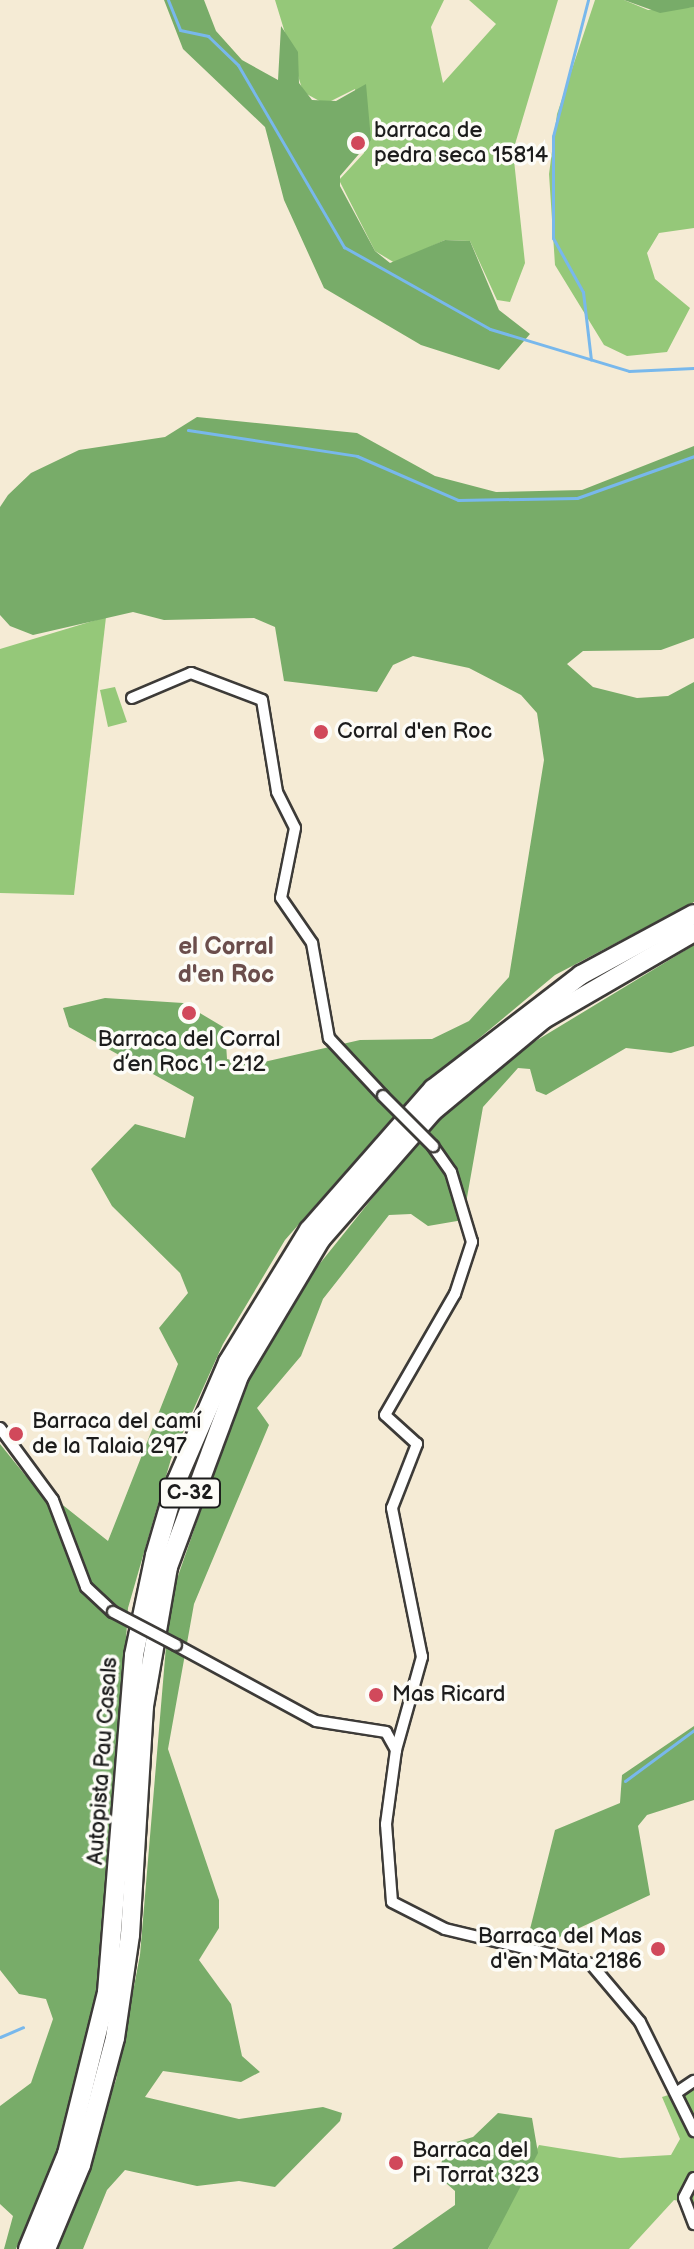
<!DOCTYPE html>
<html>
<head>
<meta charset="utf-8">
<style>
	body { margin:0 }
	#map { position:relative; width:694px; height:2249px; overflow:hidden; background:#f5ebd5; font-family:"Balsamiq Sans",sans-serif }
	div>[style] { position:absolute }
	.green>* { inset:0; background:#95c879 }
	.forest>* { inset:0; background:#78ac69 }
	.stream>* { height:3px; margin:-1.5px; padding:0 1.5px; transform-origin:1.5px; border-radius:1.5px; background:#78b8ec }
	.roads { filter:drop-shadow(2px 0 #3d3b38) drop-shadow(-2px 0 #3d3b38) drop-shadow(0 2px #3d3b38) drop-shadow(0 -2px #3d3b38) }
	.street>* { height:10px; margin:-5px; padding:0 5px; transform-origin:5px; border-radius:5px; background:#fff }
	.highway>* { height:18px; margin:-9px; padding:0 9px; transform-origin:9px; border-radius:9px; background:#fff }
	.bridges { filter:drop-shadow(2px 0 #3d3b38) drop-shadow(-2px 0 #3d3b38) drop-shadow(0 2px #3d3b38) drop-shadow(0 -2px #3d3b38) }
	.street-bridge>* { height:10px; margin:-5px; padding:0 5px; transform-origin:5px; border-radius:5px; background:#fff }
	.dots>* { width:22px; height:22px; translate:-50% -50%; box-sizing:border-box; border:4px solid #fdfcf7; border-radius:50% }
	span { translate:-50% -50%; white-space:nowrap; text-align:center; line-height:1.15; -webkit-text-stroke:7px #fdfcf7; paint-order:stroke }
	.shield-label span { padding:2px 6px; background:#fdfcf7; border:2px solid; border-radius:6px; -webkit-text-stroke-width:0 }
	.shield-label { font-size:20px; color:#1c1c1c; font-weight:700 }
	.poi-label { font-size:22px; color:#1c1c1c }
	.left { translate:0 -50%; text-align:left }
	.right { translate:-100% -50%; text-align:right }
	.street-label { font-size:22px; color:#1c1c1c }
	.neighbourhood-label { font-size:24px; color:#6b4e4c; font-weight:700 }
</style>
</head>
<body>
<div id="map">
	<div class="green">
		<div style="clip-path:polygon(275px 0,444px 0,431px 27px,443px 83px,496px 24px,469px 0,558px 0,513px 151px,525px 263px,510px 302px,497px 300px,470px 241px,445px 240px,395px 263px,375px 251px,339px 180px,364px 153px,355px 89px,325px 104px,303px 92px)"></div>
		<div style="clip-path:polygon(595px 0,624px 0,648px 10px,694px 7px,694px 228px,659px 233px,647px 253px,655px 279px,690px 308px,667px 352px,627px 356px,604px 345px,555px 265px,549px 174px,557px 114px)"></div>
		<div style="clip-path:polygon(106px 617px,74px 895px,0 893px,0 649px)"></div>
		<div style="clip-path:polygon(115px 687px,127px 722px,108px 727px,100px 690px)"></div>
		<div style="clip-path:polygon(694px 2087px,694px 2204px,674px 2200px,629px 2249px,488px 2249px,539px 2145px,620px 2158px,671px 2155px,680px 2139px,662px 2097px)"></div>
	</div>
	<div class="forest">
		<div style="clip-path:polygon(164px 0,204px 0,216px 31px,242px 60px,278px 80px,281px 26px,298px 52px,299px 83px,312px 100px,336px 101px,366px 84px,371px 140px,340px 176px,340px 186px,375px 251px,390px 263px,445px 240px,470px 241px,499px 310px,530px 334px,499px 370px,421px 345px,324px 288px,284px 200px,265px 127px,183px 49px)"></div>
		<div style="clip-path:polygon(624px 0,694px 0,694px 7px,660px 13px)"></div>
		<div style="clip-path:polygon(197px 417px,357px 433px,435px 476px,496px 492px,582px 490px,694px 446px,694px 638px,661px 650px,583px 651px,567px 664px,593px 687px,637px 698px,668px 696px,694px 682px,694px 902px,555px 975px,416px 1091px,285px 1240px,223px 1344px,171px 1459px,128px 1608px,108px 1929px,89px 2030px,60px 2144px,16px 2249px,4px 2249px,13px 2216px,0 2204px,0 2106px,31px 2083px,53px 2019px,46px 1999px,19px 1994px,0 1970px,0 1444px,25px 1475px,108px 1541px,178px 1364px,159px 1328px,188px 1293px,180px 1273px,112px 1206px,91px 1169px,135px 1124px,185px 1138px,194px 1097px,69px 1027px,63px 1008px,105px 998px,183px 1003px,225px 1028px,227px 1059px,251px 1065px,360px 1040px,432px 1039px,469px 1021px,509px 977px,544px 760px,537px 713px,521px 695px,469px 668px,413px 656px,393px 665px,377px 692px,284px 681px,275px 627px,254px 618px,164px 620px,133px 612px,33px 635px,10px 626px,0 615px,0 507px,8px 495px,31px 473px,79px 450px,165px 437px)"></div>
		<div style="clip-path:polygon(694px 945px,694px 1046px,671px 1053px,626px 1048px,546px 1095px,536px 1091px,530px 1069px,518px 1068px,483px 1107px,463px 1220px,428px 1226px,411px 1214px,389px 1215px,323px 1299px,301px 1356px,257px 1408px,269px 1425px,194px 1604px,168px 1749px,219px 1900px,219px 1928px,199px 1960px,231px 2004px,242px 2056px,260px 2072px,241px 2082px,163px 2071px,145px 2097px,239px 2119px,323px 2107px,342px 2113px,340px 2121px,275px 2187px,239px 2181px,197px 2186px,125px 2170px,107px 2190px,83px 2249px,54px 2249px,116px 2080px,140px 1955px,170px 1599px,242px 1392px,297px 1292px,415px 1145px,491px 1068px)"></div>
		<div style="clip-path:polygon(694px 1726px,694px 1800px,647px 1815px,638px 1826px,650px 1895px,545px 1944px,527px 1941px,555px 1830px,620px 1803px,622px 1775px)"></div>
		<div style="clip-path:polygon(498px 2113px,532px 2118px,538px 2153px,488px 2249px,392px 2249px,455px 2205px,455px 2191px,438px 2176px,446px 2145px,473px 2137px)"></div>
	</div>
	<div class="stream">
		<div style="left:168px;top:0;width:32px;rotate:68deg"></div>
		<div style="left:180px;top:30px;width:29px;rotate:12deg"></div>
		<div style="left:208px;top:36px;width:42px;rotate:44deg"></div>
		<div style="left:238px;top:65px;width:211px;rotate:59.8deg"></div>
		<div style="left:344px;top:247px;width:167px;rotate:29.3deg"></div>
		<div style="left:490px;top:329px;width:145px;rotate:16.8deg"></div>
		<div style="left:629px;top:371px;width:65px;rotate:-2.6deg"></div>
		<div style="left:588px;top:0;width:140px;rotate:104.4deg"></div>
		<div style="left:553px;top:136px;width:102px;rotate:90deg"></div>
		<div style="left:553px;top:238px;width:62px;rotate:60.9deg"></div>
		<div style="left:583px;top:292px;width:68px;rotate:83.3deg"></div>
		<div style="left:188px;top:430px;width:171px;rotate:8.7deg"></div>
		<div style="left:357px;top:456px;width:110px;rotate:23.5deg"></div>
		<div style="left:458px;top:500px;width:119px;rotate:-1deg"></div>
		<div style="left:577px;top:498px;width:124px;rotate:-19.7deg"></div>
		<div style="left:625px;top:1781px;width:86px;rotate:-36.5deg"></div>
		<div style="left:0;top:2037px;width:25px;rotate:-23deg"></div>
	</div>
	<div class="roads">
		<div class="street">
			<div style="left:132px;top:698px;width:64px;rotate:-23deg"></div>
			<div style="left:191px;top:673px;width:76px;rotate:20.8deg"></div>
			<div style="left:262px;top:700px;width:93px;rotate:80.7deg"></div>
			<div style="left:277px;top:792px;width:40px;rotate:63.4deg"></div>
			<div style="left:295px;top:828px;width:71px;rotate:101.3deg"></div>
			<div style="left:281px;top:898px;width:55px;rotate:55.4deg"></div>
			<div style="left:312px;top:943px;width:97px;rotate:79.9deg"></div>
			<div style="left:329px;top:1038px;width:79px;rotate:47deg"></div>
			<div style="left:0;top:1428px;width:89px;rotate:53.6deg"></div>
			<div style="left:53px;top:1500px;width:93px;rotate:69.2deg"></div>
			<div style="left:86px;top:1587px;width:37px;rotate:43deg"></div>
			<div style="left:176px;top:1645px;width:159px;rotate:28.5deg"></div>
			<div style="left:316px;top:1721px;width:71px;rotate:8.9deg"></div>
			<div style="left:386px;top:1732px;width:21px;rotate:61deg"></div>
			<div style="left:396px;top:1750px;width:75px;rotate:97.7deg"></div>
			<div style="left:386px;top:1824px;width:78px;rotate:85.6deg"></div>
			<div style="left:392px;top:1902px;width:59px;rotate:27deg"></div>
			<div style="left:445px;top:1929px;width:150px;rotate:13.5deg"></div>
			<div style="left:591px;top:1964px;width:76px;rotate:49.8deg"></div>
			<div style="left:640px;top:2022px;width:122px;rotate:63.6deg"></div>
			<div style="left:396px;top:1750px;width:97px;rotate:-74.4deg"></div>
			<div style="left:422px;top:1657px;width:152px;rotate:-101.4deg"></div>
			<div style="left:392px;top:1508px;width:69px;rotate:-68.7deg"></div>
			<div style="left:417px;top:1444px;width:43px;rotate:-137.8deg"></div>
			<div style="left:385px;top:1415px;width:140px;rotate:-60deg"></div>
			<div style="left:455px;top:1294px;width:55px;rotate:-71.9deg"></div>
			<div style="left:472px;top:1242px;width:73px;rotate:-106.7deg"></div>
			<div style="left:451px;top:1172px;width:32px;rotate:-125deg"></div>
			<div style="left:676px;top:2093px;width:22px;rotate:-34deg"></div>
			<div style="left:694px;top:2178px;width:22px;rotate:117deg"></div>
			<div style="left:684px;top:2198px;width:28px;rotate:69deg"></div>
		</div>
		<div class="highway">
			<div style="left:28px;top:2249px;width:103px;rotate:-67.7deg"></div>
			<div style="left:67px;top:2154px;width:167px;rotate:-76.1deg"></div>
			<div style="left:107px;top:1992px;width:338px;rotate:-85.4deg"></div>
			<div style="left:134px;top:1655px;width:102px;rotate:-78.1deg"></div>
			<div style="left:155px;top:1555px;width:78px;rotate:-73.7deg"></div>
			<div style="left:177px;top:1480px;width:129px;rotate:-66.6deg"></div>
			<div style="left:228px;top:1362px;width:155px;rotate:-58.5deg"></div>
			<div style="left:309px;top:1230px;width:188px;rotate:-48.7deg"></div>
			<div style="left:433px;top:1089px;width:187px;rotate:-37.6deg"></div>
			<div style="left:581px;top:975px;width:128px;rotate:-28.4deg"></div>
			<div style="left:46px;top:2249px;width:91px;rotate:-67.4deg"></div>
			<div style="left:81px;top:2165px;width:131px;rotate:-75deg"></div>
			<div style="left:115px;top:2038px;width:104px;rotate:-81.7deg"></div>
			<div style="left:130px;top:1935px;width:229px;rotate:-86.5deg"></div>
			<div style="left:144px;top:1706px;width:141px;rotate:-80.2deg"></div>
			<div style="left:168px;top:1567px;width:204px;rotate:-69.6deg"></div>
			<div style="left:239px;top:1376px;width:160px;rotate:-59.1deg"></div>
			<div style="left:321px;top:1239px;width:170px;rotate:-48.8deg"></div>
			<div style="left:433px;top:1111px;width:144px;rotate:-39.7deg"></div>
			<div style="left:544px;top:1019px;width:173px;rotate:-30.1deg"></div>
		</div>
	</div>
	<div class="bridges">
		<div class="street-bridge">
			<div style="left:383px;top:1096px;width:71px;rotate:45deg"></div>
			<div style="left:113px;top:1612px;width:71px;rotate:27.6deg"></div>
		</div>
	</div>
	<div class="dots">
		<div style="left:358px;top:143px;background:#d1495b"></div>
		<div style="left:321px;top:732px;background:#d1495b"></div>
		<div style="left:189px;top:1013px;background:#d1495b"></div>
		<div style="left:16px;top:1434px;background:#d1495b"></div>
		<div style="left:376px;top:1695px;background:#d1495b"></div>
		<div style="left:658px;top:1949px;background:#d1495b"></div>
		<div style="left:396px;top:2163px;background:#d1495b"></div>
	</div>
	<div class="shield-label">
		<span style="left:190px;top:1493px">C-32</span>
	</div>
	<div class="poi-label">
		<span class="left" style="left:374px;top:143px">barraca de<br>pedra seca 15814</span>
		<span class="left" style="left:337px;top:732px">Corral d'en Roc</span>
		<span style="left:189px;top:1052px">Barraca del Corral<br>d’en Roc 1 - 212</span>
		<span class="left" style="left:32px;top:1434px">Barraca del camí<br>de la Talaia 297</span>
		<span class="left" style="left:392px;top:1695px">Mas Ricard</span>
		<span class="right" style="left:642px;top:1949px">Barraca del Mas<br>d'en Mata 2186</span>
		<span class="left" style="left:412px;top:2163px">Barraca del<br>Pi Torrat 323</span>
	</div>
	<div class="street-label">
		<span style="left:103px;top:1761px;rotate:-86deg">Autopista Pau Casals</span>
	</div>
	<div class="neighbourhood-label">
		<span style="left:226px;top:961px">el Corral<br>d'en Roc</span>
	</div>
</div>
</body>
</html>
